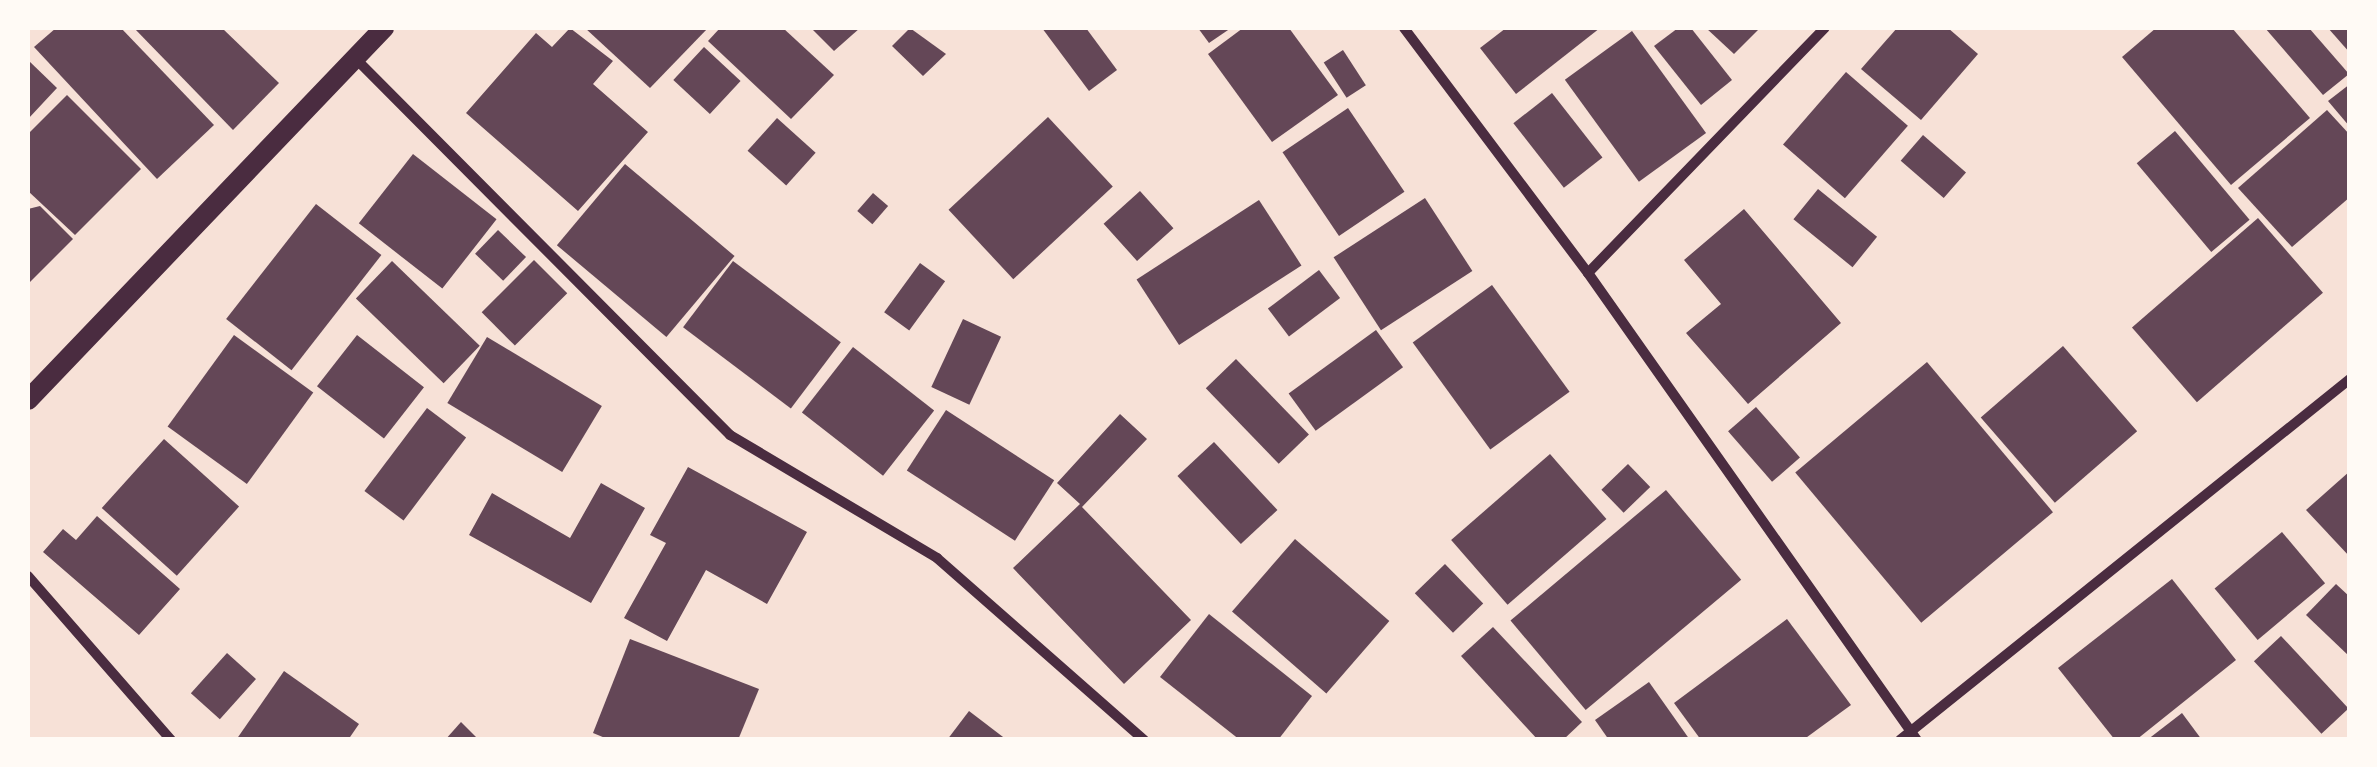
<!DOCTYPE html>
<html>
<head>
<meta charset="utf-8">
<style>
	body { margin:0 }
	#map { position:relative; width:2377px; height:767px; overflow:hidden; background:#f7e1d7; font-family:"Public Sans",sans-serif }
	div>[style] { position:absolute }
	.building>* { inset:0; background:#644757; transform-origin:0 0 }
	.minor>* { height:10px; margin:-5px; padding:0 5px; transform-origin:5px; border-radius:5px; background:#4a2c40 }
	.secondary>* { height:20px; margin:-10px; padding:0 10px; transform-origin:10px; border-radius:10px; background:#4a2c40 }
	span { translate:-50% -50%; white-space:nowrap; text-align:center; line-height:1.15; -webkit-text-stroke:8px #fffaf5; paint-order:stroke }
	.frame { position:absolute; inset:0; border:30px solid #fffaf5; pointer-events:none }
</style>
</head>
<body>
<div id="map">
	<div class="building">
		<div style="clip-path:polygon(56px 28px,121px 28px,214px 125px,157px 179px,34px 47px)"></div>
		<div style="clip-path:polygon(134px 28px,222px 28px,279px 83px,233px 130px)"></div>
		<div style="clip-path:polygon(570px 28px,613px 61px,593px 84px,648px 132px,578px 211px,466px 113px,536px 33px,552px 47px)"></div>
		<div style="clip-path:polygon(585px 28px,708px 28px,650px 88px)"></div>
		<div style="clip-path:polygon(720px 28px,783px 28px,834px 75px,791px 119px,708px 41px)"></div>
		<div style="clip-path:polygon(811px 28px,860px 28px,834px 51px)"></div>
		<div style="clip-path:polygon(910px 28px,946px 54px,923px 76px,892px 46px)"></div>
		<div style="clip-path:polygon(1042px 28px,1086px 28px,1117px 70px,1089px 91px)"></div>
		<div style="clip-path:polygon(1198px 28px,1231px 28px,1209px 43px)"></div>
		<div style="clip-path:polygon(1243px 28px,1289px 28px,1338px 95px,1272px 142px,1208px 54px)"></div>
		<div style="clip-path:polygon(1506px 28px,1600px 28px,1516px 94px,1480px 48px)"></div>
		<div style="clip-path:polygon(1678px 28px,1691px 28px,1732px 80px,1701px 105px,1654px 46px)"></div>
		<div style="clip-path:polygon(1706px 28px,1760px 28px,1734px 54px)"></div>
		<div style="clip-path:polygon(1897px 28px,1948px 28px,1978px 54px,1921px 120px,1861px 69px)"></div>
		<div style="clip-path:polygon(2156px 28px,2232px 28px,2310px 118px,2231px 185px,2122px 57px)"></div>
		<div style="clip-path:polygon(2265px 28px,2309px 28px,2349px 74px,2323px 95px)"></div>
		<div style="clip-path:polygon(2328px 28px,2350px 28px,2350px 53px)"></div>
		<div style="left:1632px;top:31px;width:126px;height:83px;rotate:54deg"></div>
		<div style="left:704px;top:47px;width:50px;height:45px;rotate:43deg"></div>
		<div style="left:1343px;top:50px;width:42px;height:23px;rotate:57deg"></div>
		<div style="clip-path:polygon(28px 60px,57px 88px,28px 119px)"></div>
		<div style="left:1846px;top:72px;width:82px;height:96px;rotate:41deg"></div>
		<div style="clip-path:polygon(2350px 84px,2350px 127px,2328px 101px)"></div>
		<div style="left:1552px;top:93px;width:82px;height:49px;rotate:52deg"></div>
		<div style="clip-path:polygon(67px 95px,141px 169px,75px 235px,28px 191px,28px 134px)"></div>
		<div style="left:1348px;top:108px;width:101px;height:79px;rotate:56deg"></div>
		<div style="clip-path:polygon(2327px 110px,2350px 135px,2350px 197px,2292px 247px,2238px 188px)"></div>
		<div style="left:1048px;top:117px;width:95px;height:136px;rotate:47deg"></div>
		<div style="left:777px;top:118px;width:52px;height:44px;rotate:42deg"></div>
		<div style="left:2175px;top:131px;width:116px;height:50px;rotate:50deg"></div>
		<div style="left:1923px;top:135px;width:57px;height:34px;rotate:41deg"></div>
		<div style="left:413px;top:154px;width:106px;height:88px;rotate:38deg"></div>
		<div style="left:625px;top:164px;width:143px;height:106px;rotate:40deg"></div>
		<div style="left:1818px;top:189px;width:76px;height:39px;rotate:39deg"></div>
		<div style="left:1140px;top:191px;width:50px;height:49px;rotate:48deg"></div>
		<div style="left:873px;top:193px;width:20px;height:24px;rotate:41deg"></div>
		<div style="left:1425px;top:198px;width:87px;height:109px;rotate:57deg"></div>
		<div style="left:1259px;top:200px;width:78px;height:146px;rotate:57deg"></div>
		<div style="left:316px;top:204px;width:83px;height:146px;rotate:38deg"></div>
		<div style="clip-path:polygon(40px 206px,73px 239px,28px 284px,28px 209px)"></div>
		<div style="clip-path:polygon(1744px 209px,1841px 323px,1748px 404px,1686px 333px,1721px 304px,1684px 260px)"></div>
		<div style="left:2258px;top:218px;width:99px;height:167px;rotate:49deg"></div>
		<div style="left:498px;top:230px;width:39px;height:33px;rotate:44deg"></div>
		<div style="left:534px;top:260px;width:47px;height:74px;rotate:45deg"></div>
		<div style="left:392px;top:261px;width:122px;height:52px;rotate:44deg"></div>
		<div style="left:733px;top:261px;width:135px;height:83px;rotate:37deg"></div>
		<div style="left:920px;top:263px;width:31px;height:61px;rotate:36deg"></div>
		<div style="left:1319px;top:270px;width:35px;height:64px;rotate:53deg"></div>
		<div style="left:1492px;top:285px;width:132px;height:98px;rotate:54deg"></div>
		<div style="left:963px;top:319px;width:42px;height:75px;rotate:25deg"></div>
		<div style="left:1376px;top:330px;width:46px;height:108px;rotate:54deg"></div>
		<div style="left:234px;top:335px;width:98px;height:113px;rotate:36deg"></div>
		<div style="left:357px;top:335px;width:85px;height:65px;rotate:38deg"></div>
		<div style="left:487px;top:337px;width:134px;height:77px;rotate:31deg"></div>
		<div style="left:2063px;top:346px;width:113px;height:109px;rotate:49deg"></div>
		<div style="left:853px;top:347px;width:103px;height:83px;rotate:38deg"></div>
		<div style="left:1236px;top:359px;width:105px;height:42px;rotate:46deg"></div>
		<div style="left:1927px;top:362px;width:196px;height:172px;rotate:50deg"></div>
		<div style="left:1756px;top:407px;width:67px;height:37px;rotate:49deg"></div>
		<div style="left:427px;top:408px;width:49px;height:104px;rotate:37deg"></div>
		<div style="left:946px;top:410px;width:129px;height:72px;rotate:33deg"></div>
		<div style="clip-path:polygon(1120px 414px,1147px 439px,1082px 507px,1191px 620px,1124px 684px,1013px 568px,1080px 504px,1057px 483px)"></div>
		<div style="left:164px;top:439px;width:101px;height:93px;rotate:42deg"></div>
		<div style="left:1214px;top:442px;width:93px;height:50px;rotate:47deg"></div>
		<div style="left:1550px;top:454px;width:86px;height:131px;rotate:49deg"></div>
		<div style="left:1628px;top:464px;width:32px;height:37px;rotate:46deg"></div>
		<div style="clip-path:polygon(688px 467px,807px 532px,767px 604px,706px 570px,667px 641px,624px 618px,666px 543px,650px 535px)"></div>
		<div style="clip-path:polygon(2350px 471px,2350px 557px,2306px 510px)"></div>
		<div style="clip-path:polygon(601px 483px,645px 508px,591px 603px,469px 535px,492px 493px,570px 538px)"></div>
		<div style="left:1666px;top:490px;width:117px;height:203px;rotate:50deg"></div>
		<div style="clip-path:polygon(97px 516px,180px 589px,139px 635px,43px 552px,63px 529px,76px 540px)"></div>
		<div style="left:2282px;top:532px;width:67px;height:88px;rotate:50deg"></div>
		<div style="left:1295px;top:539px;width:125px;height:96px;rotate:41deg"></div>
		<div style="left:1445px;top:564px;width:55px;height:42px;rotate:46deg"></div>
		<div style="clip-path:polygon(2172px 579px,2236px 660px,2136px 740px,2115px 740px,2058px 668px)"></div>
		<div style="clip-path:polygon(2336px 584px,2350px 597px,2350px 657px,2306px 615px)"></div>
		<div style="clip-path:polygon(1209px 614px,1312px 696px,1278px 740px,1240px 740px,1160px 677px)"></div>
		<div style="clip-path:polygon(1787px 619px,1851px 705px,1803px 740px,1701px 740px,1674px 703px)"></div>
		<div style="clip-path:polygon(1493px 627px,1582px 722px,1563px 740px,1538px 740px,1461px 656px)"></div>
		<div style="left:2281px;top:636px;width:99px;height:37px;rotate:47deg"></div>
		<div style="clip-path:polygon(630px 639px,759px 689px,738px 740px,610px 740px,593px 733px)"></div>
		<div style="left:227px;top:653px;width:39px;height:54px;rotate:42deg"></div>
		<div style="clip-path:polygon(284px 671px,359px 724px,348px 740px,236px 740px)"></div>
		<div style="clip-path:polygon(1649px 682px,1690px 740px,1609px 740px,1595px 720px)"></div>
		<div style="clip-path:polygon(969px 711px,1007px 740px,947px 740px)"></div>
		<div style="clip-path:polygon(2182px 713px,2202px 740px,2147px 740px)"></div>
		<div style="clip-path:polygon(461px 722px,479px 740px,445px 740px)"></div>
	</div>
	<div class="minor">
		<div style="left:1404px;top:28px;width:306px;rotate:53.1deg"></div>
		<div style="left:1588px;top:273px;width:571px;rotate:54.84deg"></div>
		<div style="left:353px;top:56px;width:535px;rotate:45.15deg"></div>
		<div style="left:730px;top:435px;width:241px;rotate:30.7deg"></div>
		<div style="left:937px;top:558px;width:276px;rotate:41.3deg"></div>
		<div style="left:1588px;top:273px;width:341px;rotate:-46deg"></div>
		<div style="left:28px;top:576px;width:218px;rotate:48.9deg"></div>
		<div style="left:1900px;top:740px;width:577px;rotate:-38.74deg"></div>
	</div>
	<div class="secondary">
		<div style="left:28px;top:400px;width:515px;rotate:-46.26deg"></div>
	</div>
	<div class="frame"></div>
</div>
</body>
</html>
